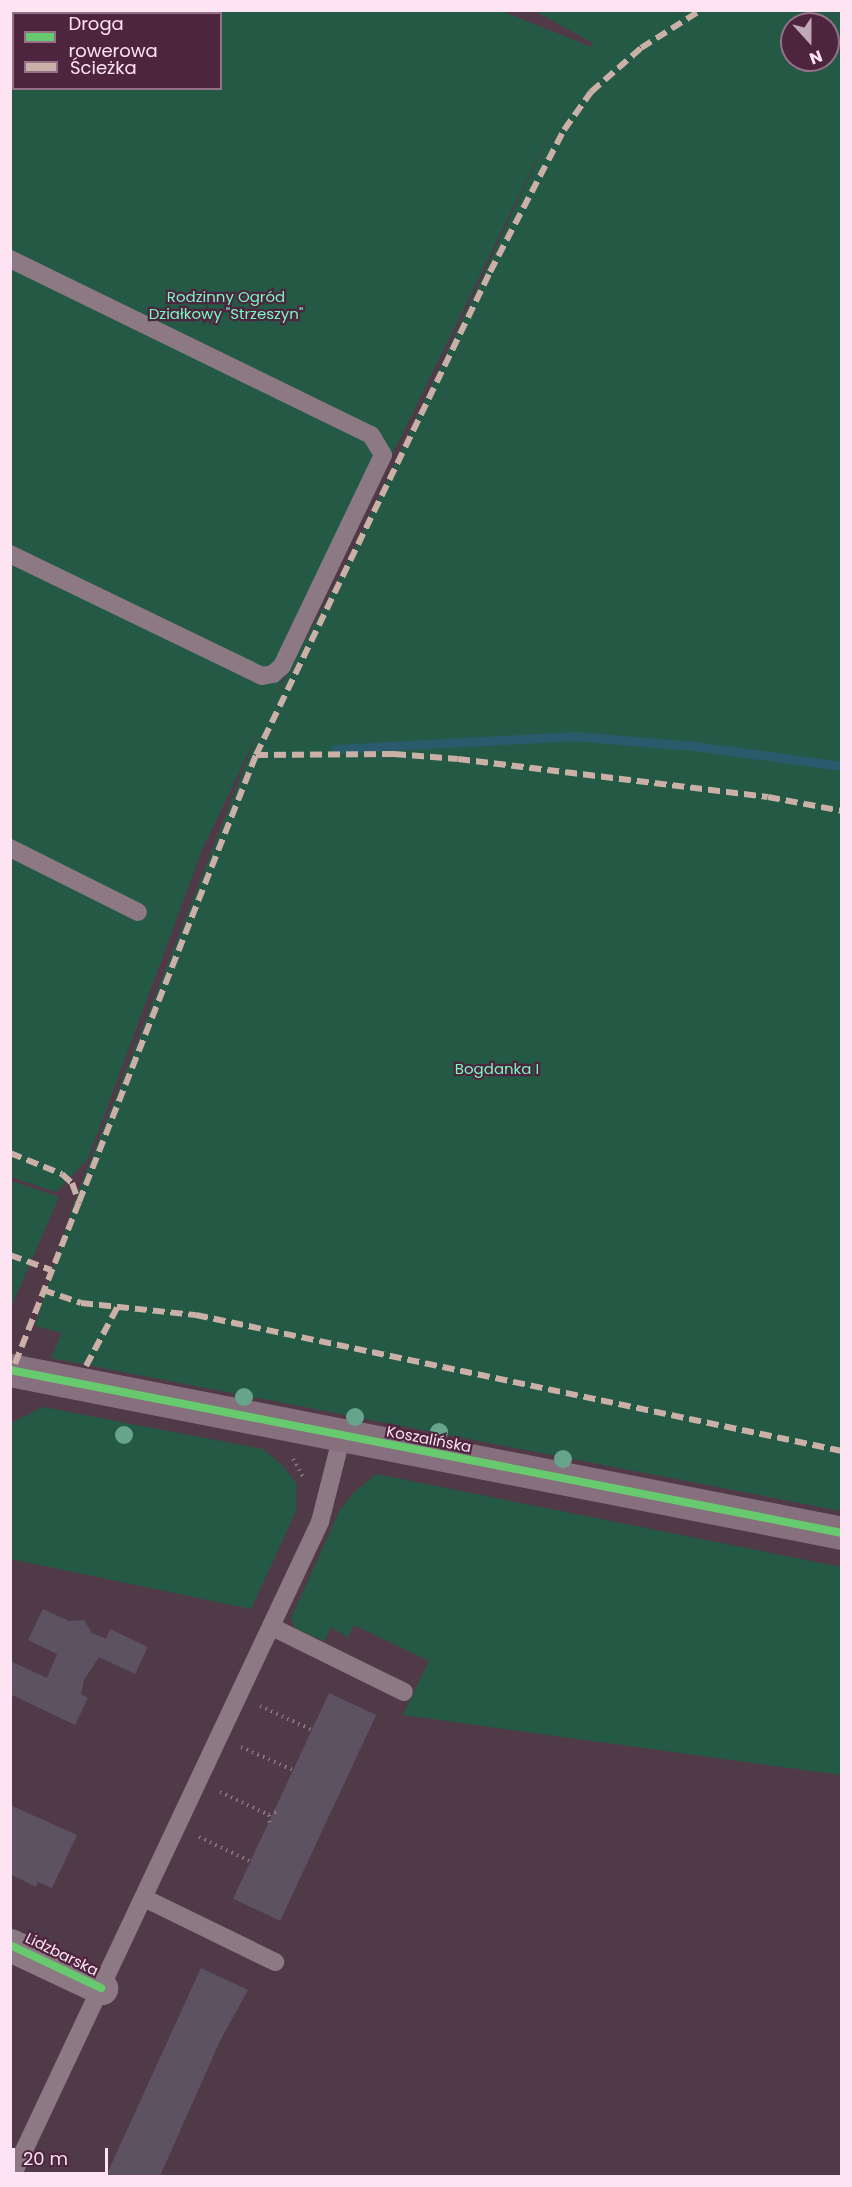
<!DOCTYPE html>
<html>
<head>
<meta charset="utf-8">
<style>
	body { margin:0 }
	#map { position:relative; width:852px; height:2187px; overflow:hidden; background:#503a48; font-family:Poppins,sans-serif }
	div>[style] { position:absolute }
	.green>* { inset:0; background:#245a45 }
	.stream>* { height:9px; margin:-4.5px; padding:0 4.5px; transform-origin:4.5px; border-radius:4.5px; background:#295b6d }
	.building>* { inset:0; background:#5c5261; transform-origin:0 0 }
	.path>* { height:4px; margin-top:-2px; transform-origin:0; background:repeating-linear-gradient(90deg,#877680 0 1.5px,transparent 0 6px) }
	.lane>* { height:18px; margin:-9px; padding:0 9px; transform-origin:9px; border-radius:9px; background:#8c7984 }
	.street>* { height:33px; margin:-16.5px; padding:0 16.5px; transform-origin:16.5px; border-radius:16.5px; background:#8c7984 }
	.secondary>* { height:33px; margin:-16.5px; padding:0 16.5px; transform-origin:16.5px; border-radius:16.5px; background:#87707e }
	.quiet>* { height:6px; margin-top:-3px; transform-origin:0; background:repeating-linear-gradient(90deg,#cab0a6 0 12px,transparent 0 18px) }
	.cycleway>* { height:8px; margin:-4px; padding:0 4px; transform-origin:4px; border-radius:4px; background:#67ca6e }
	.trees>* { width:18px; height:18px; margin:-9px; border-radius:50%; background:#66a48c }
	span { translate:-50% -50%; white-space:nowrap; text-align:center; line-height:1.15; -webkit-text-stroke:4.5px #4e253f; paint-order:stroke }
	.park-label { font-size:15px; color:#78fac3 }
	.street-label { font-size:15px; color:#fee3f2 }
	.frame { position:absolute; inset:0; border:12px solid #fee3f2; pointer-events:none }
	.legend { position:absolute; left:12px; top:12px; width:210px; height:78px; box-sizing:border-box; background:#4e253f; border:2px solid #947187; margin:0; padding:8px 10px; list-style:none; font-size:18px; color:#fee3f2 }
	.legend li { display:flex; align-items:center; gap:12px; height:30px }
	.legend b { width:30px; border:2px solid #947187 }
	.north { position:absolute; left:780px; top:12px; width:60px; height:60px; box-sizing:border-box; background:#4e253f; border:2px solid #947187; border-radius:50%; rotate:159deg; font-size:16px; font-weight:700; line-height:24px; text-align:center; color:#fee3f2 }
	.north::after { content:''; display:block; margin:auto; width:21px; height:27px; background:#c1a8b6; clip-path:polygon(50% 0,100% 100%,50% 72%,0 100%) }
	.scale { position:absolute; left:12px; top:2148px; width:96px; height:27px; box-sizing:border-box; border:3px solid #fee3f2; border-top:0; padding-left:8px; font-size:18px; line-height:21px; white-space:nowrap; color:#fee3f2; -webkit-text-stroke:4px #4e253f; paint-order:stroke }
</style>
</head>
<body>
<div id="map">
	<div class="green">
		<div style="clip-path:polygon(evenodd,11px 11px,502px 11px,591px 47px,593px 43px,535px 11px,841px 11px,841px 1511px,51px 1358px,62px 1333px,35px 1326px,74px 1203px,259px 731px,202px 850px,88px 1159px,56px 1192px,11px 1177px,11px 11px,14px 14px,220px 14px,220px 88px,14px 88px,14px 14px,11px 11px,792px 24px,828px 24px,828px 60px,792px 60px,792px 24px,11px 11px,560px 112px,354px 550px,273px 700px,283px 678px,560px 112px)"></div>
		<div style="clip-path:polygon(11px 1181px,59px 1197px,11px 1307px,10px 1181px)"></div>
		<div style="clip-path:polygon(43px 1407px,263px 1449px,283px 1466px,296px 1483px,296px 1511px,251px 1609px,11px 1559px,11px 1423px)"></div>
		<div style="clip-path:polygon(376px 1474px,841px 1567px,841px 1775px,403px 1715px,429px 1661px,354px 1625px,348px 1637px,331px 1627px,324px 1641px,295px 1628px,291px 1618px,339px 1512px,353px 1493px)"></div>
	</div>
	<div class="stream">
		<div style="left:336px;top:749px;width:237px;rotate:-3.1deg"></div>
		<div style="left:573px;top:736px;width:120px;rotate:4.8deg"></div>
		<div style="left:693px;top:746px;width:150px;rotate:7.6deg"></div>
	</div>
	<div class="building">
		<div style="clip-path:polygon(43px 1609px,69px 1621px,84px 1620px,92px 1633px,106px 1639px,110px 1629px,148px 1647px,135px 1674px,99px 1657px,84px 1680px,81px 1694px,88px 1698px,75px 1725px,10px 1694px,10px 1661px,47px 1678px,57px 1654px,28px 1640px)"></div>
		<div style="left:329px;top:1693px;width:52px;height:227px;rotate:25deg"></div>
		<div style="clip-path:polygon(10px 1805px,77px 1835px,52px 1888px,38px 1882px,36px 1887px,10px 1874px)"></div>
		<div style="clip-path:polygon(201px 1968px,248px 1990px,220px 2041px,160px 2176px,106px 2176px)"></div>
	</div>
	<div class="path">
		<div style="left:293px;top:1459px;width:22px;rotate:60deg"></div>
		<div style="left:260px;top:1706px;width:60px;rotate:24.8deg"></div>
		<div style="left:241px;top:1747px;width:59px;rotate:24deg"></div>
		<div style="left:220px;top:1792px;width:54px;rotate:25.1deg"></div>
		<div style="left:269px;top:1815px;width:8px;rotate:-23deg"></div>
		<div style="left:269px;top:1815px;width:9px;rotate:84deg"></div>
		<div style="left:199px;top:1837px;width:59px;rotate:25.3deg"></div>
	</div>
	<div class="lane">
		<div style="left:10px;top:259px;width:402px;rotate:26deg"></div>
		<div style="left:371px;top:435px;width:23px;rotate:59deg"></div>
		<div style="left:383px;top:455px;width:234px;rotate:115.6deg"></div>
		<div style="left:282px;top:666px;width:12px;rotate:138deg"></div>
		<div style="left:273px;top:674px;width:11px;rotate:170deg"></div>
		<div style="left:262px;top:676px;width:280px;rotate:-154.2deg"></div>
		<div style="left:10px;top:848px;width:143px;rotate:26.6deg"></div>
		<div style="left:272px;top:1627px;width:147px;rotate:26.2deg"></div>
		<div style="left:144px;top:1898px;width:146px;rotate:26deg"></div>
		<div style="left:12px;top:2176px;width:723px;rotate:-64.78deg"></div>
		<div style="left:320px;top:1522px;width:90px;rotate:-75.8deg"></div>
	</div>
	<div class="street">
		<div style="left:10px;top:1945px;width:101px;rotate:25.3deg"></div>
	</div>
	<div class="secondary">
		<div style="left:10px;top:1370px;width:848px;rotate:11.08deg"></div>
	</div>
	<div class="quiet">
		<div style="left:256px;top:755px;width:138px;rotate:-0.4deg"></div>
		<div style="left:394px;top:754px;width:64px;rotate:4.5deg"></div>
		<div style="left:458px;top:759px;width:312px;rotate:7deg"></div>
		<div style="left:768px;top:797px;width:75px;rotate:10.7deg"></div>
		<div style="left:10px;top:1153px;width:56px;rotate:22deg"></div>
		<div style="left:62px;top:1174px;width:13px;rotate:42deg"></div>
		<div style="left:72px;top:1183px;width:20px;rotate:70deg"></div>
		<div style="left:79px;top:1202px;width:182px;rotate:111.6deg"></div>
		<div style="left:79px;top:1202px;width:481px;rotate:-68.4deg"></div>
		<div style="left:256px;top:755px;width:537px;rotate:-64.15deg"></div>
		<div style="left:490px;top:272px;width:160px;rotate:-62.5deg"></div>
		<div style="left:564px;top:130px;width:47px;rotate:-54.6deg"></div>
		<div style="left:591px;top:92px;width:67px;rotate:-41.3deg"></div>
		<div style="left:641px;top:48px;width:71px;rotate:-32.3deg"></div>
		<div style="left:10px;top:1255px;width:44px;rotate:20.1deg"></div>
		<div style="left:43px;top:1290px;width:40px;rotate:18.9deg"></div>
		<div style="left:81px;top:1303px;width:116px;rotate:6deg"></div>
		<div style="left:196px;top:1315px;width:660px;rotate:11.89deg"></div>
		<div style="left:86px;top:1366px;width:68px;rotate:-61.9deg"></div>
	</div>
	<div class="cycleway">
		<div style="left:10px;top:1370px;width:848px;rotate:11.08deg"></div>
		<div style="left:10px;top:1945px;width:101px;rotate:25.3deg"></div>
	</div>
	<div class="trees">
		<div style="left:244px;top:1397px"></div>
		<div style="left:355px;top:1417px"></div>
		<div style="left:439px;top:1432px"></div>
		<div style="left:124px;top:1435px"></div>
		<div style="left:563px;top:1459px"></div>
	</div>
	<div class="park-label">
		<span style="left:226px;top:305px">Rodzinny Ogród<br>Działkowy "Strzeszyn"</span>
		<span style="left:497px;top:1069px">Bogdanka I</span>
	</div>
	<div class="street-label">
		<span style="left:429px;top:1439px;rotate:11deg">Koszalińska</span>
		<span style="left:62px;top:1954px;rotate:26deg">Lidzbarska</span>
	</div>
	<div class="frame"></div>
	<ul class="legend">
	<li><b style="height:8px;background:#67ca6e"></b>Droga rowerowa</li>
	<li><b style="height:8px;background:#cab0a6"></b>Ścieżka</li>
	</ul>
	<div class="north">N</div>
	<div class="scale">20 m</div>
</div>
</body>
</html>
